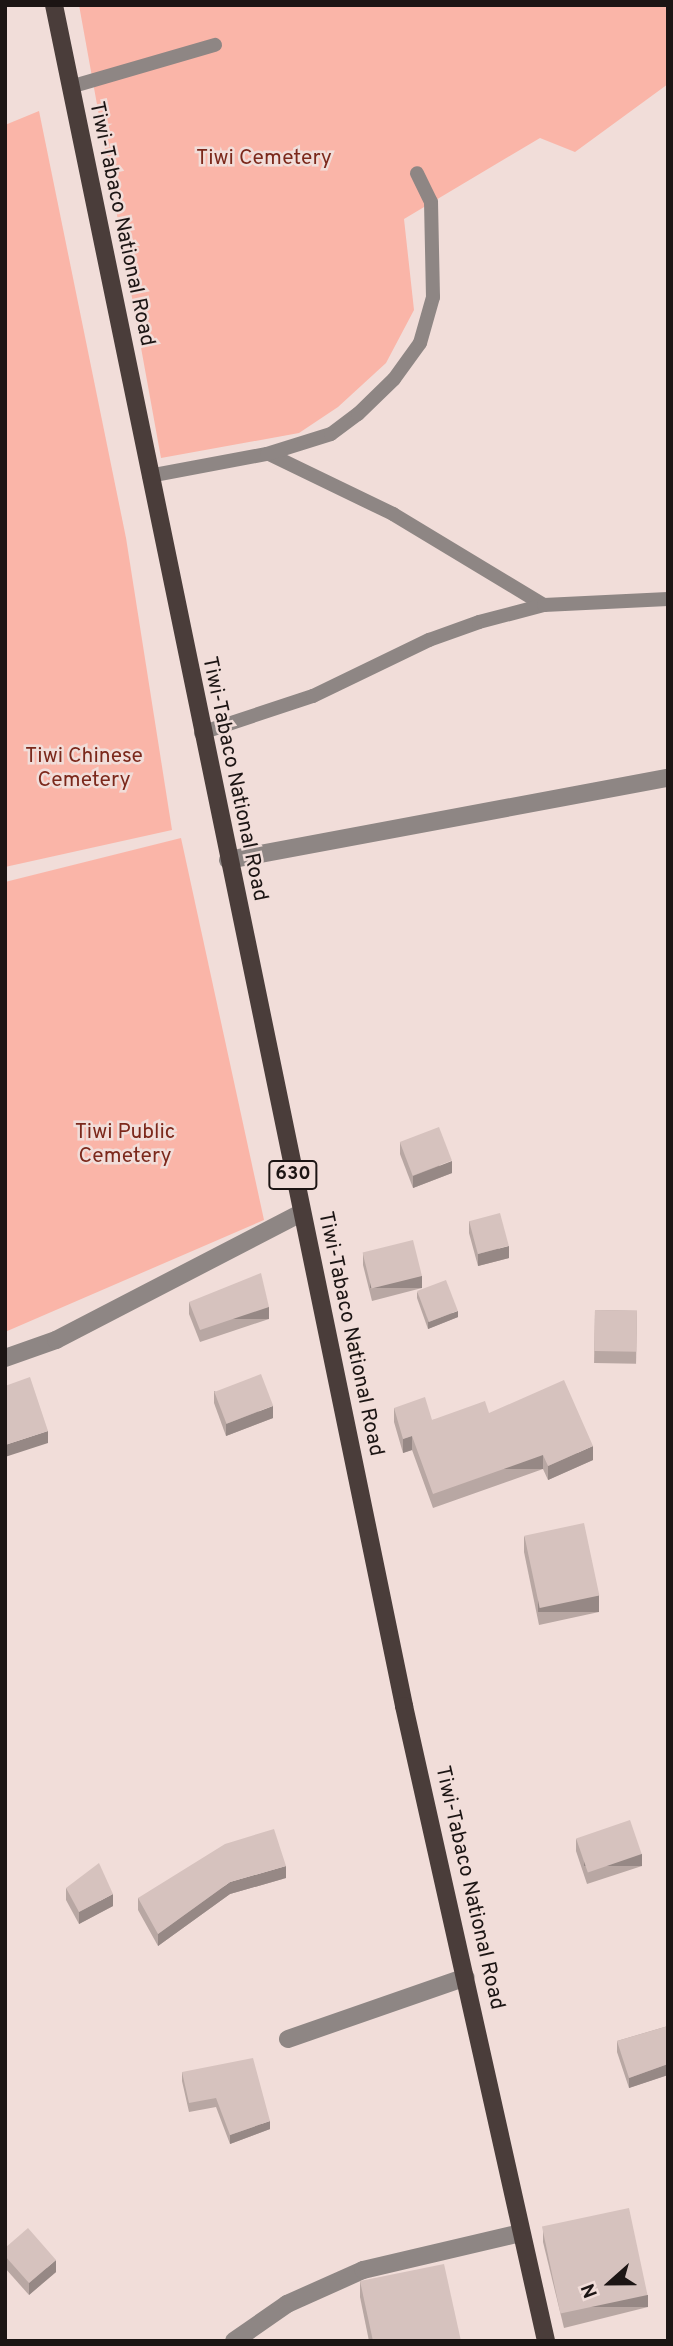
<!DOCTYPE html>
<html>
<head>
<meta charset="utf-8">
<style>
	body { margin:0 }
	#map { position:relative; width:673px; height:2346px; overflow:hidden; background:#f1ddd9; font-family:Overpass,sans-serif }
	div>[style] { position:absolute }
	.green>* { inset:0; background:#fab5a8 }
	.service>* { height:14px; margin:-7px; padding:0 7px; transform-origin:7px; border-radius:7px; background:#8e8684 }
	.minor>* { height:18px; margin:-9px; padding:0 9px; transform-origin:9px; border-radius:9px; background:#8e8684 }
	.primary>* { height:18px; margin:-9px; padding:0 9px; transform-origin:9px; border-radius:9px; background:#4a3d3a }
	.wall>* { inset:0; background:#b8a7a3; transform-origin:0 0 }
	.shaded-wall>* { inset:0; background:#968885; transform-origin:0 0 }
	.building>* { inset:0; background:#d6c2be; transform-origin:0 0 }
	span { translate:-50% -50%; white-space:nowrap; text-align:center; line-height:1.15; -webkit-text-stroke:5px #f1ddd9; paint-order:stroke }
	.shield-label span { padding:2px 5px; background:#f1ddd9; border:2px solid; border-radius:5px; -webkit-text-stroke-width:0 }
	.shield-label { font-size:19px; color:#1c1514; font-weight:700 }
	.park-label { font-size:21px; color:#7b281b }
	.street-label { font-size:21px; color:#1c1514 }
	.frame { position:absolute; inset:0; border:7px solid #1c1514; pointer-events:none }
	.north { position:absolute; left:575px; top:2248px; width:70px; height:70px; -webkit-text-stroke:5px #f1ddd9; paint-order:stroke; rotate:249deg; font-size:19px; font-weight:700; line-height:28px; text-align:center; color:#1c1514 }
	.north::after { content:''; display:block; margin:auto; width:24px; height:32px; background:#1c1514; clip-path:polygon(50% 0,100% 100%,50% 72%,0 100%) }
</style>
</head>
<body>
<div id="map">
	<div class="green">
		<div style="clip-path:polygon(79px 5px,668px 5px,668px 84px,575px 152px,540px 138px,404px 219px,414px 310px,386px 363px,338px 407px,299px 433px,161px 458px)"></div>
		<div style="clip-path:polygon(39px 111px,126px 538px,172px 830px,5px 867px,5px 125px)"></div>
		<div style="clip-path:polygon(181px 838px,264px 1220px,5px 1332px,5px 882px)"></div>
	</div>
	<div class="service">
		<div style="left:70px;top:87px;width:151px;rotate:-16.2deg"></div>
		<div style="left:269px;top:454px;width:138px;rotate:25.8deg"></div>
		<div style="left:393px;top:514px;width:176px;rotate:31.1deg"></div>
		<div style="left:149px;top:476px;width:120px;rotate:-10.6deg"></div>
		<div style="left:267px;top:454px;width:67px;rotate:-17.4deg"></div>
		<div style="left:331px;top:434px;width:34px;rotate:-37deg"></div>
		<div style="left:358px;top:414px;width:50px;rotate:-44.2deg"></div>
		<div style="left:394px;top:379px;width:44px;rotate:-54.2deg"></div>
		<div style="left:420px;top:343px;width:48px;rotate:-74.2deg"></div>
		<div style="left:433px;top:297px;width:95px;rotate:-91.2deg"></div>
		<div style="left:431px;top:202px;width:32px;rotate:-116deg"></div>
		<div style="left:201px;top:733px;width:118px;rotate:-18.3deg"></div>
		<div style="left:313px;top:696px;width:129px;rotate:-25.8deg"></div>
		<div style="left:429px;top:640px;width:53px;rotate:-19.8deg"></div>
		<div style="left:479px;top:622px;width:67px;rotate:-14.7deg"></div>
		<div style="left:544px;top:605px;width:124px;rotate:-2.8deg"></div>
	</div>
	<div class="minor">
		<div style="left:228px;top:860px;width:448px;rotate:-10.6deg"></div>
		<div style="left:5px;top:1358px;width:54px;rotate:-19.4deg"></div>
		<div style="left:56px;top:1340px;width:276px;rotate:-27.4deg"></div>
		<div style="left:288px;top:2039px;width:188px;rotate:-19.2deg"></div>
		<div style="left:234px;top:2341px;width:65px;rotate:-34.9deg"></div>
		<div style="left:287px;top:2304px;width:83px;rotate:-24.1deg"></div>
		<div style="left:363px;top:2270px;width:162px;rotate:-13.2deg"></div>
	</div>
	<div class="primary">
		<div style="left:54px;top:5px;width:1737px;rotate:78.37deg"></div>
		<div style="left:404px;top:1706px;width:651px;rotate:77.39deg"></div>
	</div>
	<div class="wall">
		<div style="clip-path:polygon(400px 1142px,452px 1173px,413px 1188px,400px 1154px)"></div>
		<div style="clip-path:polygon(469px 1221px,509px 1258px,478px 1266px,469px 1233px)"></div>
		<div style="clip-path:polygon(363px 1253px,422px 1288px,372px 1301px,363px 1265px)"></div>
		<div style="clip-path:polygon(417px 1292px,458px 1317px,428px 1329px,417px 1298px)"></div>
		<div style="clip-path:polygon(189px 1302px,269px 1319px,200px 1342px,189px 1314px)"></div>
		<div style="left:595px;top:1310px;width:42px;height:53px;rotate:1deg"></div>
		<div style="clip-path:polygon(214px 1391px,273px 1418px,226px 1436px,214px 1403px)"></div>
		<div style="clip-path:polygon(394px 1408px,432px 1420px,489px 1413px,593px 1460px,548px 1480px,543px 1469px,433px 1508px,412px 1450px,403px 1453px,394px 1422px)"></div>
		<div style="clip-path:polygon(524px 1536px,599px 1612px,539px 1625px,524px 1552px)"></div>
		<div style="clip-path:polygon(576px 1839px,642px 1866px,587px 1884px,576px 1851px)"></div>
		<div style="clip-path:polygon(286px 1878px,230px 1894px,158px 1946px,138px 1910px,138px 1898px)"></div>
		<div style="clip-path:polygon(66px 1888px,113px 1906px,79px 1924px,66px 1900px)"></div>
		<div style="clip-path:polygon(668px 2026px,668px 2075px,629px 2088px,617px 2052px,617px 2041px)"></div>
		<div style="clip-path:polygon(182px 2072px,270px 2129px,230px 2144px,216px 2107px,189px 2112px,182px 2081px)"></div>
		<div style="clip-path:polygon(543px 2230px,648px 2307px,564px 2328px,543px 2242px)"></div>
		<div style="clip-path:polygon(5px 2248px,56px 2272px,29px 2295px,5px 2268px)"></div>
		<div style="clip-path:polygon(360px 2281px,461px 2341px,369px 2341px,360px 2297px)"></div>
	</div>
	<div class="shaded-wall">
		<div style="clip-path:polygon(452px 1161px,452px 1173px,413px 1188px,413px 1176px)"></div>
		<div style="clip-path:polygon(509px 1246px,509px 1258px,478px 1266px,478px 1254px)"></div>
		<div style="left:422px;top:1276px;width:12px;height:52px;rotate:90deg"></div>
		<div style="left:269px;top:1307px;width:12px;height:73px;rotate:90deg"></div>
		<div style="clip-path:polygon(458px 1311px,458px 1317px,428px 1329px,428px 1322px)"></div>
		<div style="clip-path:polygon(273px 1406px,273px 1418px,226px 1436px,226px 1424px)"></div>
		<div style="clip-path:polygon(48px 1431px,48px 1443px,5px 1457px,5px 1445px)"></div>
		<div style="clip-path:polygon(412px 1436px,412px 1450px,403px 1453px,403px 1439px)"></div>
		<div style="clip-path:polygon(593px 1446px,593px 1460px,548px 1480px,548px 1466px)"></div>
		<div style="left:543px;top:1455px;width:14px;height:117px;rotate:90deg"></div>
		<div style="left:599px;top:1595px;width:17px;height:61px;rotate:90deg"></div>
		<div style="left:642px;top:1854px;width:12px;height:58px;rotate:90deg"></div>
		<div style="clip-path:polygon(286px 1866px,286px 1878px,230px 1894px,158px 1946px,158px 1934px,230px 1882px)"></div>
		<div style="clip-path:polygon(113px 1894px,113px 1906px,79px 1924px,79px 1912px)"></div>
		<div style="clip-path:polygon(668px 2064px,668px 2075px,629px 2088px,629px 2078px)"></div>
		<div style="clip-path:polygon(270px 2121px,270px 2129px,230px 2144px,230px 2135px)"></div>
		<div style="clip-path:polygon(56px 2260px,56px 2272px,29px 2295px,29px 2283px)"></div>
		<div style="left:648px;top:2295px;width:12px;height:87px;rotate:90deg"></div>
	</div>
	<div class="building">
		<div style="left:439px;top:1127px;width:36px;height:42px;rotate:69deg"></div>
		<div style="left:500px;top:1213px;width:34px;height:32px;rotate:75deg"></div>
		<div style="left:413px;top:1240px;width:37px;height:52px;rotate:76deg"></div>
		<div style="clip-path:polygon(261px 1273px,269px 1307px,200px 1330px,189px 1302px)"></div>
		<div style="left:446px;top:1280px;width:33px;height:31px;rotate:69deg"></div>
		<div style="left:595px;top:1310px;width:42px;height:41px;rotate:1deg"></div>
		<div style="left:261px;top:1374px;width:34px;height:50px;rotate:69deg"></div>
		<div style="clip-path:polygon(30px 1377px,48px 1431px,5px 1445px,5px 1386px)"></div>
		<div style="clip-path:polygon(564px 1380px,593px 1446px,548px 1466px,543px 1455px,433px 1494px,412px 1436px,403px 1439px,394px 1408px,425px 1397px,432px 1420px,485px 1401px,489px 1413px)"></div>
		<div style="left:584px;top:1523px;width:74px;height:61px;rotate:78deg"></div>
		<div style="left:630px;top:1820px;width:36px;height:57px;rotate:71deg"></div>
		<div style="clip-path:polygon(274px 1829px,286px 1866px,230px 1882px,158px 1934px,138px 1898px,225px 1844px)"></div>
		<div style="clip-path:polygon(99px 1863px,113px 1894px,79px 1912px,66px 1888px)"></div>
		<div style="clip-path:polygon(668px 2026px,668px 2064px,629px 2078px,617px 2041px)"></div>
		<div style="clip-path:polygon(253px 2058px,270px 2121px,230px 2135px,216px 2098px,189px 2103px,182px 2072px)"></div>
		<div style="left:629px;top:2208px;width:89px;height:89px;rotate:78deg"></div>
		<div style="clip-path:polygon(28px 2228px,56px 2260px,29px 2283px,5px 2256px,5px 2248px)"></div>
		<div style="clip-path:polygon(444px 2264px,461px 2341px,373px 2341px,360px 2281px)"></div>
	</div>
	<div class="shield-label">
		<span style="left:293px;top:1175px">630</span>
	</div>
	<div class="park-label">
		<span style="left:264px;top:159px">Tiwi Cemetery</span>
		<span style="left:84px;top:769px">Tiwi Chinese<br>Cemetery</span>
		<span style="left:125px;top:1145px">Tiwi Public<br>Cemetery</span>
	</div>
	<div class="street-label">
		<span style="left:121px;top:224px;rotate:78deg">Tiwi-Tabaco National Road</span>
		<span style="left:234px;top:779px;rotate:78deg">Tiwi-Tabaco National Road</span>
		<span style="left:350px;top:1334px;rotate:78deg">Tiwi-Tabaco National Road</span>
		<span style="left:469px;top:1888px;rotate:77deg">Tiwi-Tabaco National Road</span>
	</div>
	<div class="frame"></div>
	<div class="north">N</div>
</div>
</body>
</html>
